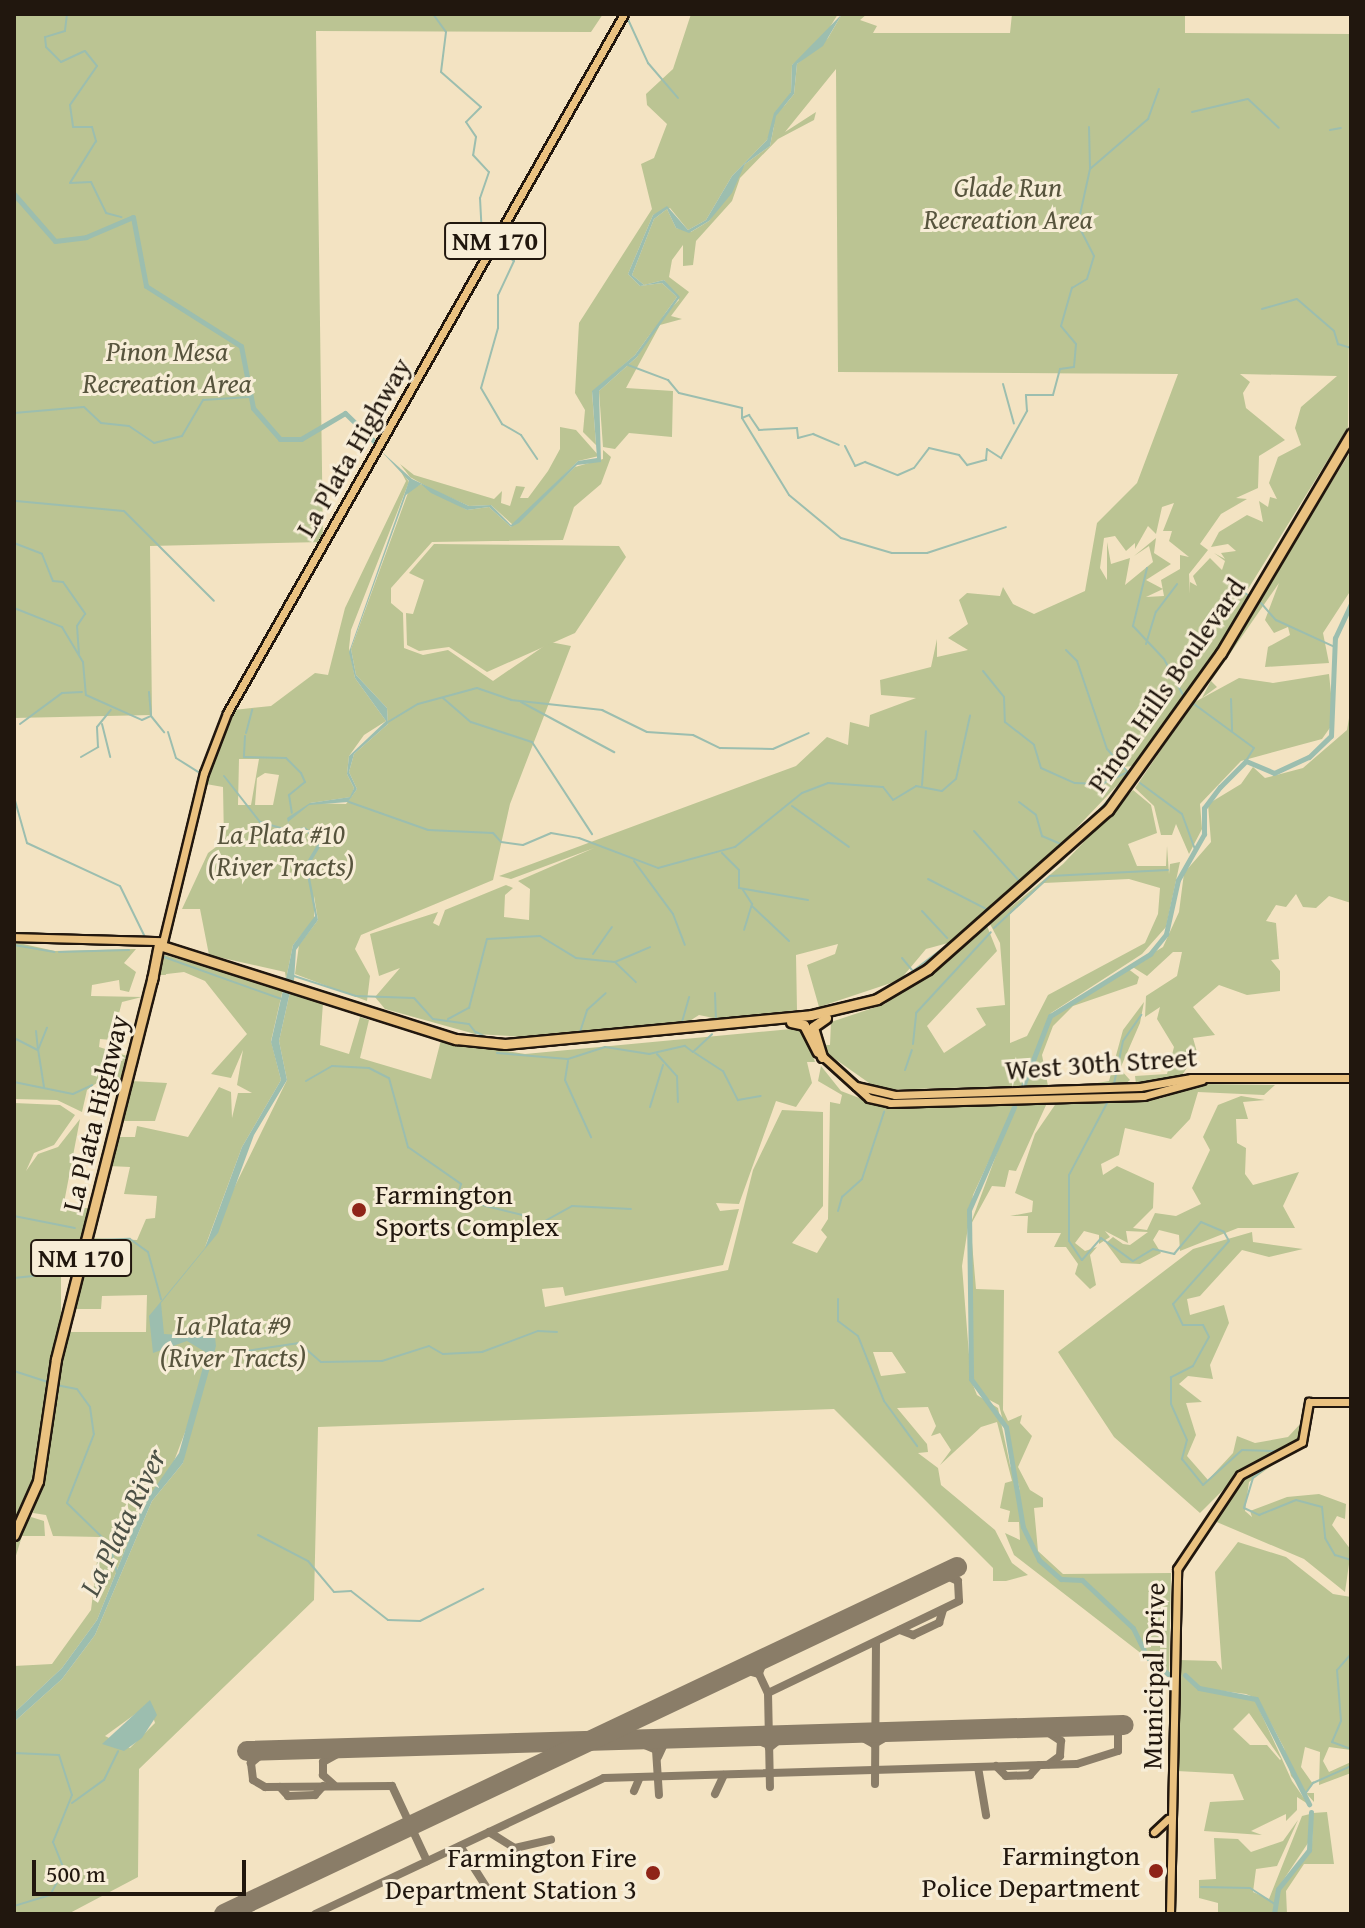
<!DOCTYPE html>
<html>
<head>
<meta charset="utf-8">
<style>
	body { margin:0 }
	#map { position:relative; width:1365px; height:1928px; overflow:hidden; background:#f3e3c2; font-family:"Gentium Book Plus",serif }
	div>[style] { position:absolute }
	.green>* { inset:0; background:#bbc493 }
	.water>* { inset:0; background:#9cbeaf }
	.stream>* { height:2px; margin:-1px; padding:0 1px; transform-origin:1px; border-radius:1px; background:#9cbeaf }
	.river>* { height:5px; margin:-2.5px; padding:0 2.5px; transform-origin:2.5px; border-radius:2.5px; background:#9cbeaf }
	.taxiway>* { height:8px; margin:-4px; padding:0 4px; transform-origin:4px; border-radius:4px; background:#8a7d68 }
	.runway>* { height:20px; margin:-10px; padding:0 10px; transform-origin:10px; border-radius:10px; background:#8a7d68 }
	.roads { filter:drop-shadow(2px 0 #21170e) drop-shadow(-2px 0 #21170e) drop-shadow(0 2px #21170e) drop-shadow(0 -2px #21170e) }
	.major>* { height:7px; margin:-3.5px; padding:0 3.5px; transform-origin:3.5px; border-radius:3.5px; background:#eac281 }
	.highway>* { height:9px; margin:-4.5px; padding:0 4.5px; transform-origin:4.5px; border-radius:4.5px; background:#eac281 }
	.dots>* { width:22px; height:22px; translate:-50% -50%; box-sizing:border-box; border:4px solid #f7edd7; border-radius:50% }
	span { translate:-50% -50%; white-space:nowrap; text-align:center; line-height:1.15; -webkit-text-stroke:6px #f7edd7; paint-order:stroke }
	.shield-label span { padding:2px 6px; background:#f7edd7; border:2px solid; border-radius:6px; -webkit-text-stroke-width:0 }
	.shield-label { font-size:26px; color:#21170e; font-weight:700 }
	.park-label { font-size:28px; color:#57543d; font-style:italic }
	.street-label { font-size:28px; color:#21170e }
	.poi-label { font-size:28px; color:#21170e }
	.left { translate:0 -50%; text-align:left }
	.right { translate:-100% -50%; text-align:right }
	.water-label { font-size:30px; color:#4c5146; font-style:italic }
	.frame { position:absolute; inset:0; border:16px solid #21170e; pointer-events:none }
	.scale { position:absolute; left:32px; top:1860px; width:214px; height:36px; box-sizing:border-box; border:4px solid #21170e; border-top:0; padding-left:10px; font-size:24px; line-height:28px; white-space:nowrap; color:#21170e; -webkit-text-stroke:6px #f7edd7; paint-order:stroke }
</style>
</head>
<body>
<div id="map">
	<div class="green">
		<div style="clip-path:polygon(14px 14px,603px 14px,591px 32px,316px 31px,323px 542px,150px 546px,152px 715px,14px 718px)"></div>
		<div style="clip-path:polygon(691px 14px,838px 14px,820px 43px,792px 65px,791px 92px,767px 140px,732px 176px,706px 220px,688px 230px,670px 208px,653px 215px,628px 274px,640px 286px,662px 283px,677px 297px,635px 355px,592px 392px,596px 445px,583px 432px,585px 410px,575px 393px,579px 323px,652px 209px,641px 164px,654px 158px,667px 124px,647px 105px,646px 94px,673px 69px)"></div>
		<div style="clip-path:polygon(evenodd,842px 14px,867px 14px,860px 20px,877px 26px,873px 33px,1010px 33px,1012px 14px,1185px 14px,1185px 33px,1351px 34px,1348px 427px,1245px 594px,1249px 598px,1222px 644px,1134px 766px,1122px 767px,1128px 774px,1045px 861px,948px 943px,926px 949px,900px 980px,819px 1007px,807px 965px,835px 954px,838px 944px,796px 955px,797px 1010px,723px 1020px,699px 1015px,685px 1024px,541px 1038px,475px 1034px,385px 1009px,375px 997px,400px 968px,379px 976px,370px 934px,438px 912px,433px 923px,439px 926px,445px 910px,506px 885px,513px 888px,505px 895px,504px 917px,529px 920px,530px 889px,518px 881px,594px 848px,511px 879px,499px 876px,796px 766px,827px 737px,848px 745px,850px 722px,869px 727px,870px 715px,916px 698px,881px 695px,880px 680px,931px 667px,937px 639px,937px 657px,968px 650px,948px 638px,968px 624px,959px 600px,967px 593px,1000px 596px,1003px 587px,1013px 604px,1034px 614px,1085px 591px,1097px 523px,1137px 483px,1178px 374px,838px 372px,836px 69px,785px 132px,816px 112px,814px 120px,778px 139px,740px 178px,732px 201px,696px 241px,693px 265px,683px 266px,683px 245px,672px 260px,669px 277px,689px 292px,671px 316px,682px 319px,660px 325px,626px 388px,673px 391px,672px 437px,629px 433px,615px 449px,603px 447px,599px 391px,637px 357px,657px 322px,679px 300px,664px 280px,644px 285px,632px 275px,654px 219px,667px 209px,676px 228px,691px 232px,709px 221px,745px 164px,770px 146px,776px 116px,794px 94px,797px 64px,828px 38px,842px 14px,1240px 374px,1337px 376px,1301px 407px,1295px 428px,1301px 445px,1278px 457px,1269px 483px,1277px 499px,1270px 497px,1268px 507px,1259px 501px,1263px 522px,1247px 515px,1219px 532px,1211px 547px,1228px 544px,1236px 551px,1221px 553px,1225px 559px,1214px 553px,1225px 561px,1222px 570px,1210px 558px,1193px 576px,1197px 586px,1190px 582px,1190px 594px,1189px 574px,1208px 550px,1200px 544px,1221px 514px,1247px 499px,1236px 498px,1258px 488px,1259px 456px,1285px 440px,1246px 408px,1243px 393px,1250px 382px,1240px 374px,842px 14px,1174px 503px,1163px 531px,1172px 531px,1169px 541px,1189px 557px,1180px 555px,1180px 569px,1161px 580px,1164px 596px,1146px 597px,1163px 589px,1146px 580px,1171px 564px,1154px 553px,1156px 538px,1134px 556px,1149px 546px,1153px 562px,1125px 585px,1130px 558px,1111px 564px,1107px 542px,1107px 580px,1100px 568px,1104px 538px,1115px 536px,1126px 551px,1135px 543px,1135px 549px,1148px 526px,1156px 534px,1162px 507px,1174px 503px)"></div>
		<div style="clip-path:polygon(560px 427px,576px 430px,599px 456px,578px 461px,513px 525px,491px 505px,469px 506px,431px 489px,410px 477px,400px 464px,414px 475px,494px 499px,502px 491px,501px 503px,510px 506px,516px 486px,525px 487px,520px 498px,528px 498px,548px 471px,560px 449px)"></div>
		<div style="clip-path:polygon(evenodd,603px 450px,611px 457px,601px 484px,574px 507px,563px 540px,432px 542px,391px 588px,391px 603px,403px 613px,404px 648px,423px 655px,448px 650px,493px 681px,550px 642px,571px 646px,510px 804px,493px 880px,361px 935px,355px 949px,370px 976px,367px 1001px,295px 974px,299px 945px,318px 920px,314px 896px,314px 919px,293px 945px,286px 979px,285px 972px,209px 955px,200px 909px,182px 909px,208px 853px,224px 841px,223px 787px,206px 784px,217px 750px,234px 710px,271px 706px,315px 673px,328px 675px,345px 608px,406px 481px,398px 466px,409px 482px,351px 630px,349px 648px,355px 678px,386px 721px,364px 735px,349px 756px,347px 774px,354px 788px,351px 797px,310px 803px,346px 804px,357px 789px,349px 772px,354px 754px,388px 724px,387px 708px,356px 675px,351px 649px,409px 490px,421px 484px,467px 510px,489px 507px,511px 527px,575px 467px,603px 459px,603px 450px,239px 759px,259px 759px,251px 805px,238px 805px,239px 759px,603px 450px,265px 773px,279px 775px,273px 805px,255px 805px,257px 778px,265px 773px)"></div>
		<div style="clip-path:polygon(1351px 451px,1351px 590px,1323px 633px,1329px 663px,1265px 667px,1268px 647px,1290px 635px,1288px 627px,1274px 633px,1265px 620px,1279px 583px,1211px 681px,1217px 687px,1202px 698px,1216px 671px,1287px 553px)"></div>
		<div style="clip-path:polygon(434px 544px,619px 546px,626px 557px,575px 633px,487px 672px,449px 647px,419px 651px,407px 645px,406px 613px,413px 614px,424px 580px,409px 573px)"></div>
		<div style="clip-path:polygon(1329px 674px,1334px 722px,1322px 739px,1241px 761px,1200px 804px,1202px 829px,1189px 854px,1176px 824px,1172px 835px,1161px 835px,1154px 806px,1135px 788px,1193px 703px,1239px 678px,1273px 683px)"></div>
		<div style="clip-path:polygon(1351px 706px,1351px 903px,1329px 896px,1316px 908px,1303px 907px,1296px 894px,1286px 907px,1276px 905px,1266px 921px,1276px 923px,1279px 959px,1271px 960px,1280px 971px,1280px 991px,1247px 995px,1219px 985px,1193px 1007px,1215px 1035px,1193px 1038px,1197px 1052px,1181px 1077px,1136px 1084px,1135px 1076px,1167px 1074px,1174px 1047px,1157px 1019px,1160px 1007px,1145px 1017px,1146px 996px,1177px 976px,1182px 952px,1173px 952px,1147px 976px,1131px 966px,1163px 947px,1179px 912px,1184px 873px,1211px 842px,1208px 804px,1241px 784px,1253px 767px,1265px 778px,1303px 768px,1347px 730px)"></div>
		<div style="clip-path:polygon(evenodd,1133px 790px,1151px 805px,1157px 833px,1128px 844px,1137px 866px,1166px 866px,1167px 846px,1169px 874px,1170px 864px,1180px 862px,1166px 927px,1142px 954px,1051px 1013px,1022px 1086px,879px 1090px,828px 1054px,822px 1045px,830px 1045px,831px 1022px,885px 1004px,987px 926px,997px 951px,927px 1026px,944px 1053px,986px 1025px,976px 1008px,1005px 1005px,1000px 943px,990px 924px,1063px 864px,1133px 790px,1129px 879px,1160px 888px,1158px 914px,1145px 943px,1048px 995px,1027px 1036px,1010px 1043px,1010px 914px,1044px 883px,1129px 879px)"></div>
		<div style="clip-path:polygon(14px 942px,55px 951px,136px 949px,124px 963px,136px 972px,129px 992px,120px 990px,119px 980px,92px 985px,91px 996px,142px 997px,122px 1002px,112px 1040px,100px 1039px,99px 1047px,127px 1056px,121px 1082px,98px 1082px,87px 1090px,82px 1112px,57px 1100px,14px 1099px)"></div>
		<div style="clip-path:polygon(evenodd,165px 955px,283px 989px,271px 1041px,281px 1080px,242px 1147px,205px 1247px,287px 1080px,279px 1041px,290px 992px,323px 1003px,320px 1045px,349px 1054px,360px 1017px,369px 1020px,360px 1058px,431px 1079px,441px 1040px,525px 1054px,802px 1028px,815px 1062px,807px 1062px,812px 1083px,796px 1107px,776px 1101px,739px 1204px,716px 1203px,720px 1211px,739px 1209px,723px 1265px,565px 1296px,563px 1287px,542px 1289px,545px 1307px,728px 1270px,753px 1170px,782px 1110px,823px 1112px,823px 1206px,792px 1243px,817px 1253px,827px 1237px,821px 1230px,828px 1219px,830px 1102px,840px 1104px,842px 1095px,818px 1081px,821px 1066px,841px 1091px,888px 1109px,1047px 1103px,1016px 1171px,1009px 1170px,1005px 1187px,992px 1186px,969px 1228px,1014px 1107px,973px 1195px,962px 1266px,971px 1380px,977px 1395px,998px 1408px,1010px 1465px,1020px 1491px,999px 1405px,980px 1395px,973px 1380px,971px 1231px,976px 1289px,1004px 1290px,1003px 1410px,1008px 1421px,1022px 1415px,1020px 1423px,1032px 1436px,1018px 1467px,1030px 1490px,1043px 1498px,1043px 1507px,1034px 1508px,1038px 1551px,1063px 1574px,1171px 1573px,1169px 1675px,1014px 1555px,1005px 1533px,1020px 1540px,1019px 1522px,1008px 1522px,1010px 1511px,1000px 1508px,1005px 1483px,1012px 1481px,997px 1422px,981px 1427px,940px 1465px,951px 1450px,940px 1433px,931px 1436px,936px 1426px,928px 1407px,897px 1408px,927px 1444px,928px 1452px,918px 1453px,938px 1468px,941px 1485px,995px 1530px,1012px 1563px,1028px 1575px,1006px 1581px,993px 1581px,993px 1568px,834px 1409px,318px 1427px,314px 1600px,139px 1769px,138px 1877px,68px 1914px,14px 1914px,14px 1722px,62px 1679px,95px 1635px,152px 1501px,183px 1463px,187px 1427px,168px 1477px,143px 1505px,97px 1620px,62px 1668px,14px 1713px,14px 1666px,52px 1664px,91px 1610px,100px 1537px,53px 1536px,46px 1515px,33px 1513px,50px 1427px,41px 1427px,32px 1486px,14px 1526px,14px 1103px,60px 1105px,75px 1115px,54px 1145px,34px 1153px,26px 1171px,38px 1154px,58px 1147px,80px 1119px,63px 1208px,89px 1208px,76px 1259px,61px 1256px,61px 1353px,67px 1332px,146px 1332px,147px 1295px,102px 1296px,101px 1309px,73px 1309px,91px 1238px,137px 1240px,146px 1219px,155px 1218px,157px 1196px,124px 1194px,130px 1167px,109px 1166px,116px 1137px,135px 1137px,137px 1126px,188px 1137px,219px 1087px,231px 1092px,232px 1118px,238px 1093px,252px 1093px,237px 1085px,243px 1050px,231px 1078px,211px 1074px,247px 1034px,205px 981px,184px 972px,158px 975px,165px 955px,873px 1352px,892px 1352px,906px 1373px,881px 1376px,873px 1352px,165px 955px,149px 1704px,155px 1723px,130px 1748px,105px 1736px,149px 1704px)"></div>
		<div style="clip-path:polygon(1127px 968px,1139px 977px,1137px 984px,1073px 1006px,1053px 1026px,1042px 1055px,1048px 1086px,1024px 1086px,1049px 1019px)"></div>
		<div style="clip-path:polygon(1144px 1002px,1140px 1023px,1120px 1069px,1130px 1080px,1124px 1085px,1086px 1085px,1109px 1081px,1123px 1030px)"></div>
		<div style="clip-path:polygon(131px 1081px,167px 1083px,155px 1121px,121px 1121px)"></div>
		<div style="clip-path:polygon(1205px 1084px,1275px 1085px,1264px 1095px,1198px 1092px,1190px 1119px,1171px 1139px,1125px 1128px,1119px 1155px,1101px 1164px,1103px 1175px,1117px 1166px,1154px 1183px,1153px 1208px,1133px 1228px,1147px 1230px,1155px 1213px,1176px 1216px,1201px 1204px,1192px 1188px,1210px 1150px,1203px 1137px,1218px 1105px,1241px 1096px,1265px 1100px,1243px 1102px,1248px 1119px,1236px 1119px,1237px 1143px,1246px 1148px,1245px 1174px,1253px 1185px,1299px 1172px,1283px 1206px,1295px 1228px,1238px 1228px,1180px 1251px,1179px 1235px,1159px 1230px,1153px 1240px,1161px 1253px,1140px 1264px,1121px 1263px,1106px 1243px,1113px 1237px,1123px 1244px,1130px 1245px,1148px 1232px,1126px 1231px,1128px 1243px,1105px 1231px,1110px 1237px,1099px 1244px,1099px 1235px,1084px 1231px,1075px 1243px,1085px 1251px,1097px 1247px,1090px 1255px,1096px 1285px,1090px 1289px,1075px 1274px,1078px 1264px,1066px 1247px,1054px 1247px,1061px 1233px,1027px 1233px,1028px 1216px,1010px 1216px,1032px 1212px,1033px 1201px,1015px 1193px,1035px 1134px,1057px 1102px,1159px 1099px)"></div>
		<div style="clip-path:polygon(1252px 1232px,1253px 1242px,1303px 1249px,1269px 1257px,1242px 1250px,1200px 1296px,1187px 1299px,1190px 1315px,1224px 1305px,1229px 1323px,1210px 1365px,1213px 1379px,1188px 1376px,1179px 1384px,1202px 1402px,1186px 1403px,1196px 1435px,1187px 1456px,1208px 1480px,1233px 1453px,1237px 1436px,1255px 1443px,1288px 1437px,1303px 1421px,1304px 1405px,1302px 1437px,1244px 1469px,1200px 1513px,1114px 1437px,1058px 1352px,1193px 1249px)"></div>
		<div style="clip-path:polygon(1284px 1457px,1249px 1482px,1245px 1511px,1252px 1517px,1250px 1511px,1287px 1497px,1319px 1494px,1346px 1504px,1345px 1519px,1337px 1516px,1332px 1525px,1351px 1550px,1345px 1592px,1304px 1559px,1212px 1520px,1246px 1474px)"></div>
		<div style="clip-path:polygon(31px 1517px,44px 1521px,45px 1536px,22px 1536px,14px 1562px,14px 1544px)"></div>
		<div style="clip-path:polygon(evenodd,1238px 1542px,1286px 1557px,1333px 1594px,1351px 1597px,1351px 1750px,1329px 1747px,1323px 1761px,1329px 1772px,1351px 1762px,1351px 1773px,1319px 1785px,1320px 1752px,1305px 1747px,1301px 1767px,1313px 1784px,1306px 1793px,1314px 1793px,1314px 1802px,1291px 1776px,1284px 1748px,1258px 1699px,1246px 1694px,1199px 1688px,1255px 1700px,1292px 1781px,1308px 1804px,1297px 1797px,1297px 1810px,1286px 1821px,1286px 1814px,1251px 1831px,1262px 1835px,1204px 1831px,1210px 1802px,1244px 1800px,1233px 1774px,1177px 1771px,1179px 1660px,1216px 1661px,1222px 1670px,1215px 1572px,1238px 1542px,1249px 1713px,1281px 1759px,1280px 1760px,1267px 1745px,1250px 1745px,1233px 1729px,1249px 1713px)"></div>
		<div style="clip-path:polygon(1327px 1812px,1334px 1864px,1304px 1864px,1286px 1891px,1287px 1914px,1275px 1914px,1280px 1887px,1312px 1845px,1313px 1813px)"></div>
		<div style="clip-path:polygon(1310px 1814px,1310px 1840px,1278px 1888px,1273px 1914px,1218px 1914px,1218px 1903px,1199px 1898px,1199px 1880px,1216px 1879px,1214px 1838px,1238px 1839px,1251px 1852px,1283px 1841px,1298px 1820px,1277px 1866px,1256px 1869px,1253px 1892px,1269px 1899px,1302px 1816px)"></div>
	</div>
	<div class="water">
		<div style="clip-path:polygon(842px 14px,823px 46px,797px 64px,794px 94px,776px 116px,770px 146px,745px 164px,732px 193px,709px 221px,689px 233px,676px 228px,667px 209px,654px 219px,632px 275px,644px 285px,664px 280px,680px 297px,637px 357px,599px 391px,601px 462px,577px 465px,519px 523px,511px 527px,489px 507px,467px 510px,431px 493px,421px 484px,406px 495px,351px 649px,356px 675px,387px 708px,388px 724px,354px 754px,349px 772px,357px 789px,348px 802px,309px 805px,288px 822px,291px 830px,305px 827px,314px 834px,320px 847px,308px 867px,318px 920px,296px 950px,294px 981px,286px 979px,293px 945px,315px 916px,305px 865px,317px 845px,305px 830px,290px 832px,287px 818px,310px 803px,350px 797px,354px 788px,347px 774px,349px 756px,386px 721px,355px 678px,349px 652px,409px 481px,381px 451px,412px 479px,469px 506px,491px 505px,511px 525px,578px 461px,597px 458px,592px 391px,635px 355px,677px 297px,662px 283px,640px 286px,628px 274px,653px 215px,667px 206px,688px 230px,706px 220px,732px 176px,767px 140px,774px 113px,791px 92px,792px 65px)"></div>
		<div style="clip-path:polygon(283px 990px,290px 992px,279px 1041px,287px 1080px,254px 1135px,218px 1233px,161px 1303px,164px 1334px,215px 1337px,216px 1346px,183px 1463px,152px 1501px,95px 1635px,62px 1679px,14px 1722px,14px 1713px,62px 1668px,97px 1620px,143px 1505px,179px 1453px,207px 1353px,187px 1341px,153px 1353px,149px 1316px,205px 1248px,242px 1147px,281px 1080px,271px 1042px)"></div>
		<div style="clip-path:polygon(150px 1700px,157px 1715px,142px 1738px,124px 1751px,102px 1744px)"></div>
	</div>
	<div class="stream">
		<div style="left:67px;top:14px;width:17px;rotate:97deg"></div>
		<div style="left:65px;top:31px;width:21px;rotate:163deg"></div>
		<div style="left:45px;top:37px;width:10px;rotate:84deg"></div>
		<div style="left:46px;top:47px;width:21px;rotate:45deg"></div>
		<div style="left:61px;top:62px;width:26px;rotate:-25deg"></div>
		<div style="left:85px;top:51px;width:19px;rotate:51deg"></div>
		<div style="left:97px;top:66px;width:47px;rotate:124.7deg"></div>
		<div style="left:70px;top:105px;width:22px;rotate:82deg"></div>
		<div style="left:73px;top:127px;width:19px"></div>
		<div style="left:92px;top:127px;width:15px;rotate:74deg"></div>
		<div style="left:96px;top:141px;width:49px;rotate:121.8deg"></div>
		<div style="left:70px;top:183px;width:21px;rotate:-3deg"></div>
		<div style="left:91px;top:182px;width:34px;rotate:64deg"></div>
		<div style="left:106px;top:213px;width:16px;rotate:15deg"></div>
		<div style="left:433px;top:14px;width:22px;rotate:54deg"></div>
		<div style="left:446px;top:32px;width:40px;rotate:97.1deg"></div>
		<div style="left:441px;top:72px;width:53px;rotate:41.2deg"></div>
		<div style="left:481px;top:107px;width:21px;rotate:135deg"></div>
		<div style="left:466px;top:122px;width:18px;rotate:56deg"></div>
		<div style="left:476px;top:137px;width:18px;rotate:99deg"></div>
		<div style="left:473px;top:155px;width:23px;rotate:47deg"></div>
		<div style="left:489px;top:172px;width:28px;rotate:109deg"></div>
		<div style="left:480px;top:198px;width:39px;rotate:87deg"></div>
		<div style="left:482px;top:237px;width:40px;rotate:37deg"></div>
		<div style="left:514px;top:261px;width:38px;rotate:115deg"></div>
		<div style="left:498px;top:295px;width:33px;rotate:90deg"></div>
		<div style="left:498px;top:328px;width:62px;rotate:105.8deg"></div>
		<div style="left:481px;top:388px;width:42px;rotate:59.7deg"></div>
		<div style="left:502px;top:424px;width:22px;rotate:30deg"></div>
		<div style="left:521px;top:435px;width:29px;rotate:56deg"></div>
		<div style="left:626px;top:15px;width:53px;rotate:65.4deg"></div>
		<div style="left:648px;top:63px;width:46px;rotate:49.4deg"></div>
		<div style="left:1192px;top:112px;width:57px;rotate:-13.1deg"></div>
		<div style="left:1248px;top:99px;width:42px;rotate:43.1deg"></div>
		<div style="left:1089px;top:127px;width:41px;rotate:88.6deg"></div>
		<div style="left:1330px;top:130px;width:11px;rotate:-10deg"></div>
		<div style="left:1262px;top:309px;width:36px;rotate:-16deg"></div>
		<div style="left:1297px;top:299px;width:49px;rotate:40.9deg"></div>
		<div style="left:1334px;top:331px;width:14px;rotate:73deg"></div>
		<div style="left:1338px;top:344px;width:14px;rotate:17deg"></div>
		<div style="left:628px;top:365px;width:43px;rotate:20.6deg"></div>
		<div style="left:668px;top:380px;width:17px;rotate:50deg"></div>
		<div style="left:679px;top:393px;width:65px;rotate:13.4deg"></div>
		<div style="left:742px;top:408px;width:10px;rotate:90deg"></div>
		<div style="left:742px;top:418px;width:8px;rotate:-23deg"></div>
		<div style="left:749px;top:415px;width:18px;rotate:56deg"></div>
		<div style="left:759px;top:430px;width:38px;rotate:-3deg"></div>
		<div style="left:797px;top:428px;width:10px;rotate:84deg"></div>
		<div style="left:798px;top:438px;width:16px;rotate:-15deg"></div>
		<div style="left:813px;top:434px;width:28px;rotate:23deg"></div>
		<div style="left:1003px;top:384px;width:41px;rotate:74.6deg"></div>
		<div style="left:14px;top:413px;width:70px;rotate:-4.9deg"></div>
		<div style="left:84px;top:407px;width:23px;rotate:43deg"></div>
		<div style="left:101px;top:423px;width:28px;rotate:6deg"></div>
		<div style="left:129px;top:426px;width:30px;rotate:34deg"></div>
		<div style="left:154px;top:443px;width:29px;rotate:-14deg"></div>
		<div style="left:182px;top:436px;width:42px;rotate:-59.7deg"></div>
		<div style="left:203px;top:400px;width:46px;rotate:-3.7deg"></div>
		<div style="left:742px;top:418px;width:90px;rotate:58.6deg"></div>
		<div style="left:789px;top:495px;width:67px;rotate:39.6deg"></div>
		<div style="left:841px;top:538px;width:53px;rotate:16.4deg"></div>
		<div style="left:892px;top:553px;width:35px"></div>
		<div style="left:927px;top:553px;width:83px;rotate:-18.2deg"></div>
		<div style="left:845px;top:446px;width:22px;rotate:63deg"></div>
		<div style="left:855px;top:466px;width:11px;rotate:-22deg"></div>
		<div style="left:865px;top:462px;width:35px;rotate:22deg"></div>
		<div style="left:898px;top:475px;width:17px;rotate:-24deg"></div>
		<div style="left:914px;top:468px;width:25px;rotate:-53deg"></div>
		<div style="left:929px;top:448px;width:31px;rotate:13deg"></div>
		<div style="left:959px;top:455px;width:13px;rotate:51deg"></div>
		<div style="left:967px;top:465px;width:20px;rotate:-15deg"></div>
		<div style="left:986px;top:460px;width:11px;rotate:-85deg"></div>
		<div style="left:987px;top:449px;width:17px;rotate:33deg"></div>
		<div style="left:1001px;top:458px;width:54px;rotate:-61deg"></div>
		<div style="left:1027px;top:411px;width:16px;rotate:-94deg"></div>
		<div style="left:1026px;top:395px;width:27px"></div>
		<div style="left:1053px;top:395px;width:27px;rotate:-75deg"></div>
		<div style="left:1060px;top:369px;width:14px;rotate:-8deg"></div>
		<div style="left:1074px;top:367px;width:23px;rotate:-85deg"></div>
		<div style="left:1076px;top:344px;width:23px;rotate:-130deg"></div>
		<div style="left:1061px;top:326px;width:40px;rotate:-74deg"></div>
		<div style="left:1072px;top:288px;width:17px;rotate:-31deg"></div>
		<div style="left:1087px;top:279px;width:24px;rotate:-73deg"></div>
		<div style="left:1094px;top:256px;width:36px;rotate:-117deg"></div>
		<div style="left:1078px;top:224px;width:56px;rotate:-77.7deg"></div>
		<div style="left:1090px;top:169px;width:77px;rotate:-40.8deg"></div>
		<div style="left:1148px;top:119px;width:32px;rotate:-70deg"></div>
		<div style="left:16px;top:501px;width:108px;rotate:5.3deg"></div>
		<div style="left:124px;top:511px;width:127px;rotate:45deg"></div>
		<div style="left:14px;top:543px;width:30px;rotate:21deg"></div>
		<div style="left:42px;top:554px;width:29px;rotate:68deg"></div>
		<div style="left:53px;top:581px;width:10px;rotate:6deg"></div>
		<div style="left:63px;top:582px;width:39px;rotate:55deg"></div>
		<div style="left:85px;top:614px;width:14px;rotate:124deg"></div>
		<div style="left:77px;top:626px;width:28px;rotate:86deg"></div>
		<div style="left:1147px;top:568px;width:60px;rotate:103.6deg"></div>
		<div style="left:1133px;top:626px;width:45px;rotate:46.8deg"></div>
		<div style="left:1164px;top:659px;width:43px;rotate:62.2deg"></div>
		<div style="left:1245px;top:593px;width:5px;rotate:37deg"></div>
		<div style="left:1261px;top:603px;width:23px;rotate:49deg"></div>
		<div style="left:1276px;top:620px;width:65px;rotate:24.6deg"></div>
		<div style="left:14px;top:608px;width:52px;rotate:21.6deg"></div>
		<div style="left:62px;top:627px;width:41px;rotate:59deg"></div>
		<div style="left:83px;top:662px;width:33px;rotate:85deg"></div>
		<div style="left:86px;top:695px;width:61px;rotate:24.1deg"></div>
		<div style="left:142px;top:720px;width:10px;rotate:-24deg"></div>
		<div style="left:151px;top:716px;width:21px;rotate:51deg"></div>
		<div style="left:1146px;top:644px;width:34px;rotate:-73deg"></div>
		<div style="left:1156px;top:612px;width:35px;rotate:-53deg"></div>
		<div style="left:1066px;top:650px;width:16px;rotate:45deg"></div>
		<div style="left:1077px;top:661px;width:93px;rotate:71.2deg"></div>
		<div style="left:1107px;top:749px;width:31px;rotate:48deg"></div>
		<div style="left:983px;top:671px;width:33px;rotate:51deg"></div>
		<div style="left:1004px;top:697px;width:25px;rotate:88deg"></div>
		<div style="left:1005px;top:722px;width:37px;rotate:38deg"></div>
		<div style="left:1034px;top:745px;width:24px;rotate:73deg"></div>
		<div style="left:1041px;top:768px;width:37px;rotate:24deg"></div>
		<div style="left:1075px;top:783px;width:27px;rotate:2deg"></div>
		<div style="left:1102px;top:784px;width:29px;rotate:-25deg"></div>
		<div style="left:149px;top:692px;width:23px;rotate:85deg"></div>
		<div style="left:443px;top:698px;width:37px;rotate:41deg"></div>
		<div style="left:471px;top:722px;width:64px;rotate:18.2deg"></div>
		<div style="left:532px;top:742px;width:110px;rotate:56.9deg"></div>
		<div style="left:1231px;top:699px;width:32px;rotate:88deg"></div>
		<div style="left:521px;top:702px;width:106px;rotate:28.3deg"></div>
		<div style="left:1194px;top:704px;width:74px;rotate:36.3deg"></div>
		<div style="left:1254px;top:748px;width:15px;rotate:122deg"></div>
		<div style="left:388px;top:722px;width:35px;rotate:-31deg"></div>
		<div style="left:418px;top:704px;width:61px;rotate:-15.2deg"></div>
		<div style="left:477px;top:688px;width:36px;rotate:19deg"></div>
		<div style="left:511px;top:700px;width:92px;rotate:6.3deg"></div>
		<div style="left:602px;top:710px;width:50px;rotate:26.1deg"></div>
		<div style="left:647px;top:732px;width:46px;rotate:3.7deg"></div>
		<div style="left:693px;top:735px;width:30px;rotate:26deg"></div>
		<div style="left:720px;top:748px;width:53px;rotate:1.1deg"></div>
		<div style="left:773px;top:749px;width:39px;rotate:-24deg"></div>
		<div style="left:20px;top:724px;width:52px;rotate:-36.4deg"></div>
		<div style="left:62px;top:693px;width:20px;rotate:-3deg"></div>
		<div style="left:102px;top:724px;width:34px;rotate:76deg"></div>
		<div style="left:168px;top:732px;width:27px;rotate:73deg"></div>
		<div style="left:176px;top:758px;width:26px;rotate:32deg"></div>
		<div style="left:246px;top:733px;width:24px;rotate:-75deg"></div>
		<div style="left:245px;top:736px;width:21px;rotate:93deg"></div>
		<div style="left:244px;top:757px;width:42px;rotate:1.4deg"></div>
		<div style="left:286px;top:758px;width:21px;rotate:45deg"></div>
		<div style="left:301px;top:773px;width:10px;rotate:66deg"></div>
		<div style="left:305px;top:782px;width:21px;rotate:141deg"></div>
		<div style="left:289px;top:795px;width:18px;rotate:81deg"></div>
		<div style="left:81px;top:757px;width:20px;rotate:-30deg"></div>
		<div style="left:98px;top:747px;width:20px;rotate:-93deg"></div>
		<div style="left:97px;top:727px;width:22px;rotate:-51deg"></div>
		<div style="left:224px;top:776px;width:58px;rotate:52deg"></div>
		<div style="left:260px;top:822px;width:37px;rotate:16deg"></div>
		<div style="left:1140px;top:783px;width:52px;rotate:36.4deg"></div>
		<div style="left:1182px;top:814px;width:40px;rotate:69.8deg"></div>
		<div style="left:922px;top:785px;width:54px;rotate:-85.8deg"></div>
		<div style="left:14px;top:797px;width:48px;rotate:74.2deg"></div>
		<div style="left:27px;top:843px;width:102px;rotate:24.8deg"></div>
		<div style="left:120px;top:886px;width:57px;rotate:63.9deg"></div>
		<div style="left:349px;top:802px;width:84px;rotate:19.5deg"></div>
		<div style="left:428px;top:830px;width:65px;rotate:2.6deg"></div>
		<div style="left:493px;top:833px;width:12px;rotate:48deg"></div>
		<div style="left:501px;top:842px;width:22px;rotate:8deg"></div>
		<div style="left:523px;top:845px;width:30px;rotate:-23deg"></div>
		<div style="left:551px;top:833px;width:28px;rotate:10deg"></div>
		<div style="left:579px;top:838px;width:85px;rotate:20.8deg"></div>
		<div style="left:658px;top:868px;width:80px;rotate:-15.3deg"></div>
		<div style="left:735px;top:847px;width:86px;rotate:-38.9deg"></div>
		<div style="left:802px;top:793px;width:28px;rotate:-21deg"></div>
		<div style="left:828px;top:783px;width:55px;rotate:4.2deg"></div>
		<div style="left:883px;top:787px;width:16px;rotate:52deg"></div>
		<div style="left:893px;top:800px;width:27px;rotate:-31deg"></div>
		<div style="left:916px;top:786px;width:26px;rotate:11deg"></div>
		<div style="left:942px;top:791px;width:18px;rotate:-41deg"></div>
		<div style="left:956px;top:779px;width:65px;rotate:-77.5deg"></div>
		<div style="left:1019px;top:802px;width:21px;rotate:37deg"></div>
		<div style="left:1036px;top:815px;width:22px;rotate:74deg"></div>
		<div style="left:1042px;top:836px;width:23px;rotate:23deg"></div>
		<div style="left:792px;top:806px;width:70px;rotate:35.7deg"></div>
		<div style="left:1093px;top:817px;width:30px;rotate:-48deg"></div>
		<div style="left:974px;top:831px;width:70px;rotate:47.9deg"></div>
		<div style="left:722px;top:853px;width:24px;rotate:45deg"></div>
		<div style="left:739px;top:870px;width:18px;rotate:90deg"></div>
		<div style="left:739px;top:888px;width:70px;rotate:9.9deg"></div>
		<div style="left:634px;top:861px;width:66px;rotate:53.7deg"></div>
		<div style="left:673px;top:914px;width:33px;rotate:69deg"></div>
		<div style="left:928px;top:879px;width:68px;rotate:27.3deg"></div>
		<div style="left:743px;top:890px;width:17px;rotate:57deg"></div>
		<div style="left:752px;top:904px;width:27px;rotate:107deg"></div>
		<div style="left:752px;top:906px;width:51px;rotate:43.4deg"></div>
		<div style="left:922px;top:911px;width:37px;rotate:47deg"></div>
		<div style="left:994px;top:928px;width:76px;rotate:-42.9deg"></div>
		<div style="left:1050px;top:876px;width:118px;rotate:-2.9deg"></div>
		<div style="left:14px;top:945px;width:41px;rotate:9.9deg"></div>
		<div style="left:59px;top:952px;width:70px;rotate:-1.6deg"></div>
		<div style="left:593px;top:954px;width:33px;rotate:-55deg"></div>
		<div style="left:164px;top:957px;width:124px;rotate:19.7deg"></div>
		<div style="left:902px;top:958px;width:17px;rotate:50deg"></div>
		<div style="left:913px;top:971px;width:63px;rotate:-37.2deg"></div>
		<div style="left:615px;top:962px;width:29px;rotate:44deg"></div>
		<div style="left:294px;top:976px;width:65px;rotate:17.9deg"></div>
		<div style="left:356px;top:996px;width:58px;rotate:2deg"></div>
		<div style="left:414px;top:998px;width:28px;rotate:48deg"></div>
		<div style="left:433px;top:1019px;width:36px;rotate:8deg"></div>
		<div style="left:469px;top:1024px;width:11px;rotate:52deg"></div>
		<div style="left:715px;top:993px;width:27px;rotate:88deg"></div>
		<div style="left:448px;top:1019px;width:24px;rotate:-28deg"></div>
		<div style="left:469px;top:1008px;width:71px;rotate:-75.4deg"></div>
		<div style="left:487px;top:939px;width:53px;rotate:-3.2deg"></div>
		<div style="left:540px;top:936px;width:42px;rotate:31.4deg"></div>
		<div style="left:576px;top:958px;width:39px;rotate:6deg"></div>
		<div style="left:615px;top:962px;width:38px;rotate:-23deg"></div>
		<div style="left:682px;top:1022px;width:26px;rotate:-74deg"></div>
		<div style="left:476px;top:1032px;width:13px;rotate:27deg"></div>
		<div style="left:580px;top:1032px;width:23px;rotate:-72deg"></div>
		<div style="left:587px;top:1010px;width:25px;rotate:-42deg"></div>
		<div style="left:14px;top:1038px;width:27px;rotate:27deg"></div>
		<div style="left:38px;top:1050px;width:19px;rotate:-96deg"></div>
		<div style="left:913px;top:1044px;width:31px;rotate:-84deg"></div>
		<div style="left:916px;top:1013px;width:110px;rotate:-47.2deg"></div>
		<div style="left:497px;top:1053px;width:71px;rotate:4.8deg"></div>
		<div style="left:568px;top:1059px;width:39px;rotate:-18deg"></div>
		<div style="left:605px;top:1047px;width:45px;rotate:9deg"></div>
		<div style="left:649px;top:1054px;width:37px;rotate:-13deg"></div>
		<div style="left:685px;top:1046px;width:10px;rotate:37deg"></div>
		<div style="left:693px;top:1052px;width:26px;rotate:-43deg"></div>
		<div style="left:695px;top:1053px;width:33px;rotate:33deg"></div>
		<div style="left:723px;top:1071px;width:33px;rotate:63deg"></div>
		<div style="left:738px;top:1100px;width:23px;rotate:-10deg"></div>
		<div style="left:657px;top:1054px;width:30px;rotate:48deg"></div>
		<div style="left:677px;top:1076px;width:26px;rotate:88deg"></div>
		<div style="left:568px;top:1061px;width:19px;rotate:99deg"></div>
		<div style="left:565px;top:1080px;width:63px;rotate:65.5deg"></div>
		<div style="left:905px;top:1070px;width:21px;rotate:-71deg"></div>
		<div style="left:306px;top:1081px;width:30px;rotate:-30deg"></div>
		<div style="left:332px;top:1066px;width:37px;rotate:3deg"></div>
		<div style="left:369px;top:1068px;width:22px;rotate:27deg"></div>
		<div style="left:389px;top:1078px;width:72px;rotate:74.6deg"></div>
		<div style="left:408px;top:1147px;width:65px;rotate:34.9deg"></div>
		<div style="left:461px;top:1184px;width:11px;rotate:105deg"></div>
		<div style="left:458px;top:1195px;width:10px;rotate:37deg"></div>
		<div style="left:466px;top:1201px;width:58px;rotate:14deg"></div>
		<div style="left:522px;top:1215px;width:18px;rotate:38deg"></div>
		<div style="left:536px;top:1226px;width:41px;rotate:-29.1deg"></div>
		<div style="left:572px;top:1206px;width:59px;rotate:2.9deg"></div>
		<div style="left:14px;top:1082px;width:60px;rotate:11.5deg"></div>
		<div style="left:73px;top:1094px;width:21px;rotate:-25deg"></div>
		<div style="left:1114px;top:1084px;width:44px;rotate:-78.2deg"></div>
		<div style="left:1123px;top:1041px;width:32px;rotate:-55deg"></div>
		<div style="left:44px;top:1087px;width:37px;rotate:-99deg"></div>
		<div style="left:38px;top:1050px;width:24px;rotate:-68deg"></div>
		<div style="left:1107px;top:1103px;width:81px;rotate:117.8deg"></div>
		<div style="left:1069px;top:1175px;width:66px;rotate:90deg"></div>
		<div style="left:1069px;top:1241px;width:23px;rotate:56deg"></div>
		<div style="left:1082px;top:1260px;width:29px;rotate:-49deg"></div>
		<div style="left:1101px;top:1238px;width:39px;rotate:36deg"></div>
		<div style="left:1133px;top:1261px;width:23px;rotate:-31deg"></div>
		<div style="left:1153px;top:1249px;width:22px;rotate:13deg"></div>
		<div style="left:1174px;top:1254px;width:42px;rotate:-49.8deg"></div>
		<div style="left:1201px;top:1222px;width:25px;rotate:23deg"></div>
		<div style="left:1224px;top:1232px;width:10px;rotate:61deg"></div>
		<div style="left:1229px;top:1241px;width:84px;rotate:131.6deg"></div>
		<div style="left:1173px;top:1304px;width:23px;rotate:65deg"></div>
		<div style="left:1183px;top:1325px;width:20px"></div>
		<div style="left:1203px;top:1325px;width:13px;rotate:63deg"></div>
		<div style="left:1209px;top:1337px;width:33px;rotate:119deg"></div>
		<div style="left:1193px;top:1366px;width:25px;rotate:153deg"></div>
		<div style="left:1171px;top:1377px;width:27px;rotate:90deg"></div>
		<div style="left:1171px;top:1404px;width:39px;rotate:66deg"></div>
		<div style="left:1187px;top:1440px;width:20px;rotate:105deg"></div>
		<div style="left:1182px;top:1459px;width:33px;rotate:51deg"></div>
		<div style="left:1203px;top:1485px;width:52px;rotate:-41.9deg"></div>
		<div style="left:1242px;top:1450px;width:35px;rotate:2deg"></div>
		<div style="left:650px;top:1107px;width:44px;rotate:-72.8deg"></div>
		<div style="left:838px;top:1211px;width:15px;rotate:-74deg"></div>
		<div style="left:842px;top:1197px;width:27px;rotate:-42deg"></div>
		<div style="left:862px;top:1179px;width:71px;rotate:-71.8deg"></div>
		<div style="left:14px;top:1216px;width:62px;rotate:11.1deg"></div>
		<div style="left:95px;top:1240px;width:35px;rotate:-2deg"></div>
		<div style="left:130px;top:1239px;width:22px;rotate:36deg"></div>
		<div style="left:148px;top:1252px;width:49px;rotate:74.5deg"></div>
		<div style="left:14px;top:1278px;width:19px;rotate:-6deg"></div>
		<div style="left:33px;top:1276px;width:34px;rotate:-40deg"></div>
		<div style="left:59px;top:1254px;width:17px;rotate:7deg"></div>
		<div style="left:838px;top:1299px;width:22px;rotate:90deg"></div>
		<div style="left:838px;top:1321px;width:25px;rotate:37deg"></div>
		<div style="left:858px;top:1336px;width:70px;rotate:68.2deg"></div>
		<div style="left:884px;top:1401px;width:56px;rotate:53.7deg"></div>
		<div style="left:213px;top:1356px;width:87px;rotate:-8.6deg"></div>
		<div style="left:299px;top:1343px;width:29px;rotate:41deg"></div>
		<div style="left:321px;top:1362px;width:61px;rotate:-0.9deg"></div>
		<div style="left:382px;top:1361px;width:49px;rotate:-17.7deg"></div>
		<div style="left:429px;top:1346px;width:16px;rotate:30deg"></div>
		<div style="left:443px;top:1354px;width:39px;rotate:-3deg"></div>
		<div style="left:482px;top:1352px;width:60px;rotate:-20.6deg"></div>
		<div style="left:538px;top:1331px;width:19px;rotate:3deg"></div>
		<div style="left:14px;top:1371px;width:38px;rotate:18deg"></div>
		<div style="left:56px;top:1385px;width:21px;rotate:11deg"></div>
		<div style="left:77px;top:1389px;width:22px;rotate:54deg"></div>
		<div style="left:90px;top:1407px;width:27px;rotate:82deg"></div>
		<div style="left:94px;top:1434px;width:74px;rotate:111.4deg"></div>
		<div style="left:67px;top:1503px;width:60px;rotate:44.3deg"></div>
		<div style="left:110px;top:1545px;width:29px;rotate:76deg"></div>
		<div style="left:1281px;top:1456px;width:36px;rotate:142deg"></div>
		<div style="left:1253px;top:1478px;width:31px;rotate:107deg"></div>
		<div style="left:1244px;top:1508px;width:17px;rotate:25deg"></div>
		<div style="left:1259px;top:1515px;width:40px;rotate:-22deg"></div>
		<div style="left:1296px;top:1500px;width:27px;rotate:15deg"></div>
		<div style="left:1322px;top:1507px;width:31px;rotate:84deg"></div>
		<div style="left:1325px;top:1538px;width:20px;rotate:60deg"></div>
		<div style="left:1335px;top:1555px;width:17px;rotate:17deg"></div>
		<div style="left:258px;top:1535px;width:56px;rotate:27.5deg"></div>
		<div style="left:308px;top:1561px;width:40px;rotate:50deg"></div>
		<div style="left:334px;top:1592px;width:17px;rotate:-3deg"></div>
		<div style="left:351px;top:1591px;width:47px;rotate:38.1deg"></div>
		<div style="left:388px;top:1620px;width:32px;rotate:2deg"></div>
		<div style="left:420px;top:1621px;width:71px;rotate:-26.9deg"></div>
		<div style="left:1351px;top:1654px;width:21px;rotate:131deg"></div>
		<div style="left:1337px;top:1670px;width:51px;rotate:85.5deg"></div>
		<div style="left:1341px;top:1721px;width:23px;rotate:113deg"></div>
		<div style="left:1332px;top:1742px;width:20px;rotate:20deg"></div>
		<div style="left:14px;top:1753px;width:45px;rotate:2.5deg"></div>
		<div style="left:59px;top:1755px;width:42px;rotate:72deg"></div>
		<div style="left:72px;top:1795px;width:51px;rotate:112deg"></div>
		<div style="left:53px;top:1842px;width:29px;rotate:68deg"></div>
		<div style="left:64px;top:1869px;width:30px;rotate:118deg"></div>
		<div style="left:50px;top:1895px;width:38px;rotate:163deg"></div>
		<div style="left:1305px;top:1794px;width:14px;rotate:-54deg"></div>
		<div style="left:1313px;top:1783px;width:42px;rotate:-24.1deg"></div>
		<div style="left:72px;top:1803px;width:39px;rotate:-36deg"></div>
		<div style="left:104px;top:1780px;width:32px;rotate:-64deg"></div>
		<div style="left:1201px;top:1887px;width:49px;rotate:1.2deg"></div>
		<div style="left:1250px;top:1888px;width:31px;rotate:33deg"></div>
	</div>
	<div class="river">
		<div style="left:14px;top:194px;width:62px;rotate:48.9deg"></div>
		<div style="left:55px;top:241px;width:31px;rotate:-7deg"></div>
		<div style="left:86px;top:237px;width:51px;rotate:-23.1deg"></div>
		<div style="left:133px;top:217px;width:70px;rotate:79.3deg"></div>
		<div style="left:146px;top:286px;width:112px;rotate:32.3deg"></div>
		<div style="left:241px;top:346px;width:63px;rotate:79deg"></div>
		<div style="left:253px;top:408px;width:41px;rotate:48.9deg"></div>
		<div style="left:280px;top:439px;width:21px"></div>
		<div style="left:301px;top:439px;width:51px;rotate:-30.6deg"></div>
		<div style="left:345px;top:413px;width:47px;rotate:44.1deg"></div>
		<div style="left:1023px;top:1086px;width:75px;rotate:-68.9deg"></div>
		<div style="left:1050px;top:1016px;width:118px;rotate:-31.8deg"></div>
		<div style="left:1150px;top:954px;width:26px;rotate:-51deg"></div>
		<div style="left:1166px;top:934px;width:55px;rotate:-77.5deg"></div>
		<div style="left:1178px;top:880px;width:53px;rotate:-60.5deg"></div>
		<div style="left:1204px;top:834px;width:26px;rotate:-90deg"></div>
		<div style="left:1204px;top:808px;width:26px;rotate:-53deg"></div>
		<div style="left:1220px;top:787px;width:37px;rotate:-45deg"></div>
		<div style="left:1246px;top:761px;width:30px;rotate:23deg"></div>
		<div style="left:1274px;top:773px;width:38px;rotate:-25deg"></div>
		<div style="left:1309px;top:757px;width:30px;rotate:-44deg"></div>
		<div style="left:1331px;top:736px;width:98px;rotate:-87.7deg"></div>
		<div style="left:1335px;top:638px;width:38px;rotate:-65deg"></div>
		<div style="left:1014px;top:1107px;width:112px;rotate:113.6deg"></div>
		<div style="left:969px;top:1210px;width:169px;rotate:89.3deg"></div>
		<div style="left:971px;top:1379px;width:59px;rotate:53.9deg"></div>
		<div style="left:1006px;top:1427px;width:101px;rotate:80.4deg"></div>
		<div style="left:1023px;top:1527px;width:37px;rotate:64deg"></div>
		<div style="left:1039px;top:1560px;width:29px;rotate:41deg"></div>
		<div style="left:1061px;top:1579px;width:21px;rotate:3deg"></div>
		<div style="left:1082px;top:1580px;width:70px;rotate:43.3deg"></div>
		<div style="left:1133px;top:1628px;width:32px;rotate:64deg"></div>
		<div style="left:1147px;top:1657px;width:27px;rotate:39deg"></div>
		<div style="left:1185px;top:1675px;width:19px;rotate:43deg"></div>
		<div style="left:1199px;top:1688px;width:58px;rotate:10.9deg"></div>
		<div style="left:1256px;top:1699px;width:118px;rotate:63.2deg"></div>
		<div style="left:1274px;top:1914px;width:25px;rotate:-81deg"></div>
		<div style="left:1278px;top:1889px;width:50px;rotate:-51.5deg"></div>
		<div style="left:1309px;top:1850px;width:38px;rotate:-87deg"></div>
	</div>
	<div class="taxiway">
		<div style="left:900px;top:1630px;width:14px;rotate:21deg"></div>
		<div style="left:913px;top:1635px;width:29px;rotate:-25deg"></div>
		<div style="left:939px;top:1623px;width:14px;rotate:-73deg"></div>
		<div style="left:741px;top:1669px;width:19px;rotate:16deg"></div>
		<div style="left:759px;top:1673px;width:16px;rotate:-68deg"></div>
		<div style="left:759px;top:1674px;width:21px;rotate:65deg"></div>
		<div style="left:768px;top:1693px;width:94px;rotate:88.8deg"></div>
		<div style="left:768px;top:1693px;width:212px;rotate:-25.7deg"></div>
		<div style="left:959px;top:1601px;width:20px;rotate:-93deg"></div>
		<div style="left:958px;top:1581px;width:17px;rotate:-155deg"></div>
		<div style="left:1041px;top:1728px;width:24px;rotate:33deg"></div>
		<div style="left:1061px;top:1741px;width:15px;rotate:94deg"></div>
		<div style="left:1060px;top:1756px;width:14px;rotate:144deg"></div>
		<div style="left:854px;top:1733px;width:23px;rotate:29deg"></div>
		<div style="left:874px;top:1744px;width:22px;rotate:-30deg"></div>
		<div style="left:749px;top:1736px;width:21px;rotate:25deg"></div>
		<div style="left:633px;top:1740px;width:25px;rotate:23deg"></div>
		<div style="left:656px;top:1750px;width:45px;rotate:86.2deg"></div>
		<div style="left:769px;top:1748px;width:21px;rotate:-39deg"></div>
		<div style="left:267px;top:1750px;width:21px;rotate:141deg"></div>
		<div style="left:251px;top:1763px;width:17px;rotate:83deg"></div>
		<div style="left:253px;top:1780px;width:14px;rotate:30deg"></div>
		<div style="left:265px;top:1787px;width:127px;rotate:-0.5deg"></div>
		<div style="left:392px;top:1786px;width:83px;rotate:65deg"></div>
		<div style="left:658px;top:1757px;width:14px;rotate:-65deg"></div>
		<div style="left:664px;top:1744px;width:20px;rotate:-18deg"></div>
		<div style="left:996px;top:1766px;width:14px;rotate:45deg"></div>
		<div style="left:1006px;top:1776px;width:24px;rotate:-2deg"></div>
		<div style="left:1030px;top:1775px;width:13px;rotate:-48deg"></div>
		<div style="left:978px;top:1767px;width:49px;rotate:80.5deg"></div>
		<div style="left:875px;top:1784px;width:142px;rotate:-89.6deg"></div>
		<div style="left:334px;top:1785px;width:15px;rotate:-138deg"></div>
		<div style="left:323px;top:1775px;width:13px;rotate:-90deg"></div>
		<div style="left:323px;top:1762px;width:29px;rotate:-29deg"></div>
		<div style="left:280px;top:1787px;width:12px;rotate:48deg"></div>
		<div style="left:288px;top:1796px;width:27px;rotate:-2deg"></div>
		<div style="left:315px;top:1795px;width:12px;rotate:-48deg"></div>
		<div style="left:634px;top:1791px;width:15px;rotate:-67deg"></div>
		<div style="left:715px;top:1794px;width:21px;rotate:-65deg"></div>
		<div style="left:489px;top:1832px;width:31px;rotate:32deg"></div>
		<div style="left:515px;top:1848px;width:37px;rotate:-13deg"></div>
		<div style="left:460px;top:1846px;width:50px;rotate:57.3deg"></div>
		<div style="left:315px;top:1914px;width:319px;rotate:-25.2deg"></div>
		<div style="left:604px;top:1778px;width:473px;rotate:-1.7deg"></div>
		<div style="left:1077px;top:1764px;width:43px;rotate:-17.6deg"></div>
		<div style="left:1118px;top:1751px;width:19px;rotate:-90deg"></div>
		<div style="left:1118px;top:1732px;width:15px;rotate:-157deg"></div>
	</div>
	<div class="runway">
		<div style="left:247px;top:1751px;width:877px;rotate:-1.7deg"></div>
		<div style="left:224px;top:1914px;width:811px;rotate:-25.33deg"></div>
	</div>
	<div class="roads">
		<div class="major">
			<div style="left:14px;top:937px;width:146px;rotate:1.6deg"></div>
			<div style="left:162px;top:946px;width:178px;rotate:-76.4deg"></div>
			<div style="left:204px;top:773px;width:64px;rotate:-69deg"></div>
			<div style="left:227px;top:713px;width:804px;rotate:-60.41deg"></div>
			<div style="left:819px;top:1053px;width:67px;rotate:42deg"></div>
			<div style="left:869px;top:1098px;width:22px;rotate:13deg"></div>
			<div style="left:890px;top:1103px;width:254px;rotate:-1.6deg"></div>
			<div style="left:1144px;top:1096px;width:60px;rotate:-15.4deg"></div>
			<div style="left:856px;top:1086px;width:40px;rotate:13deg"></div>
			<div style="left:895px;top:1095px;width:245px;rotate:-1.9deg"></div>
			<div style="left:1140px;top:1087px;width:52px;rotate:-10deg"></div>
			<div style="left:1191px;top:1078px;width:160px"></div>
			<div style="left:1154px;top:1832px;width:19px;rotate:-43deg"></div>
			<div style="left:1170px;top:1914px;width:345px;rotate:-88.8deg"></div>
			<div style="left:1177px;top:1569px;width:113px;rotate:-56.2deg"></div>
			<div style="left:1240px;top:1475px;width:70px;rotate:-28deg"></div>
			<div style="left:1302px;top:1442px;width:41px;rotate:-80.1deg"></div>
			<div style="left:1309px;top:1402px;width:42px"></div>
		</div>
		<div class="highway">
			<div style="left:152px;top:980px;width:36px;rotate:-79deg"></div>
			<div style="left:159px;top:945px;width:312px;rotate:17.6deg"></div>
			<div style="left:456px;top:1039px;width:49px;rotate:5.8deg"></div>
			<div style="left:505px;top:1044px;width:307px;rotate:-5.4deg"></div>
			<div style="left:811px;top:1015px;width:68px;rotate:-13.6deg"></div>
			<div style="left:877px;top:999px;width:59px;rotate:-30.5deg"></div>
			<div style="left:928px;top:969px;width:240px;rotate:-41.5deg"></div>
			<div style="left:1108px;top:810px;width:193px;rotate:-54.3deg"></div>
			<div style="left:1221px;top:653px;width:255px;rotate:-59.3deg"></div>
			<div style="left:791px;top:1022px;width:13px;rotate:13deg"></div>
			<div style="left:804px;top:1025px;width:30px;rotate:63deg"></div>
			<div style="left:822px;top:1057px;width:31px;rotate:-107deg"></div>
			<div style="left:813px;top:1027px;width:16px;rotate:-35deg"></div>
			<div style="left:14px;top:1535px;width:59px;rotate:-66deg"></div>
			<div style="left:38px;top:1481px;width:123px;rotate:-81.6deg"></div>
			<div style="left:56px;top:1359px;width:394px;rotate:-75.8deg"></div>
		</div>
	</div>
	<div class="dots">
		<div style="left:359px;top:1210px;background:#8f2418"></div>
		<div style="left:1156px;top:1871px;background:#8f2418"></div>
		<div style="left:653px;top:1873px;background:#8f2418"></div>
	</div>
	<div class="shield-label">
		<span style="left:495px;top:241px">NM 170</span>
		<span style="left:81px;top:1258px">NM 170</span>
	</div>
	<div class="park-label">
		<span style="left:1008px;top:203px">Glade Run<br>Recreation Area</span>
		<span style="left:167px;top:367px">Pinon Mesa<br>Recreation Area</span>
		<span style="left:281px;top:850px">La Plata #10<br>(River Tracts)</span>
		<span style="left:233px;top:1341px">La Plata #9<br>(River Tracts)</span>
	</div>
	<div class="street-label">
		<span style="left:353px;top:447px;rotate:-60deg">La Plata Highway</span>
		<span style="left:1166px;top:685px;rotate:-55deg">Pinon Hills Boulevard</span>
		<span style="left:1101px;top:1063px;rotate:-4deg">West 30th Street</span>
		<span style="left:95px;top:1113px;rotate:-76deg">La Plata Highway</span>
		<span style="left:1153px;top:1676px;rotate:-89deg">Municipal Drive</span>
	</div>
	<div class="poi-label">
		<span class="left" style="left:375px;top:1210px">Farmington<br>Sports Complex</span>
		<span class="right" style="left:1140px;top:1871px">Farmington<br>Police Department</span>
		<span class="right" style="left:637px;top:1873px">Farmington Fire<br>Department Station 3</span>
	</div>
	<div class="water-label">
		<span style="left:122px;top:1522px;rotate:-64deg">La Plata River</span>
	</div>
	<div class="frame"></div>
	<div class="scale">500 m</div>
</div>
</body>
</html>
